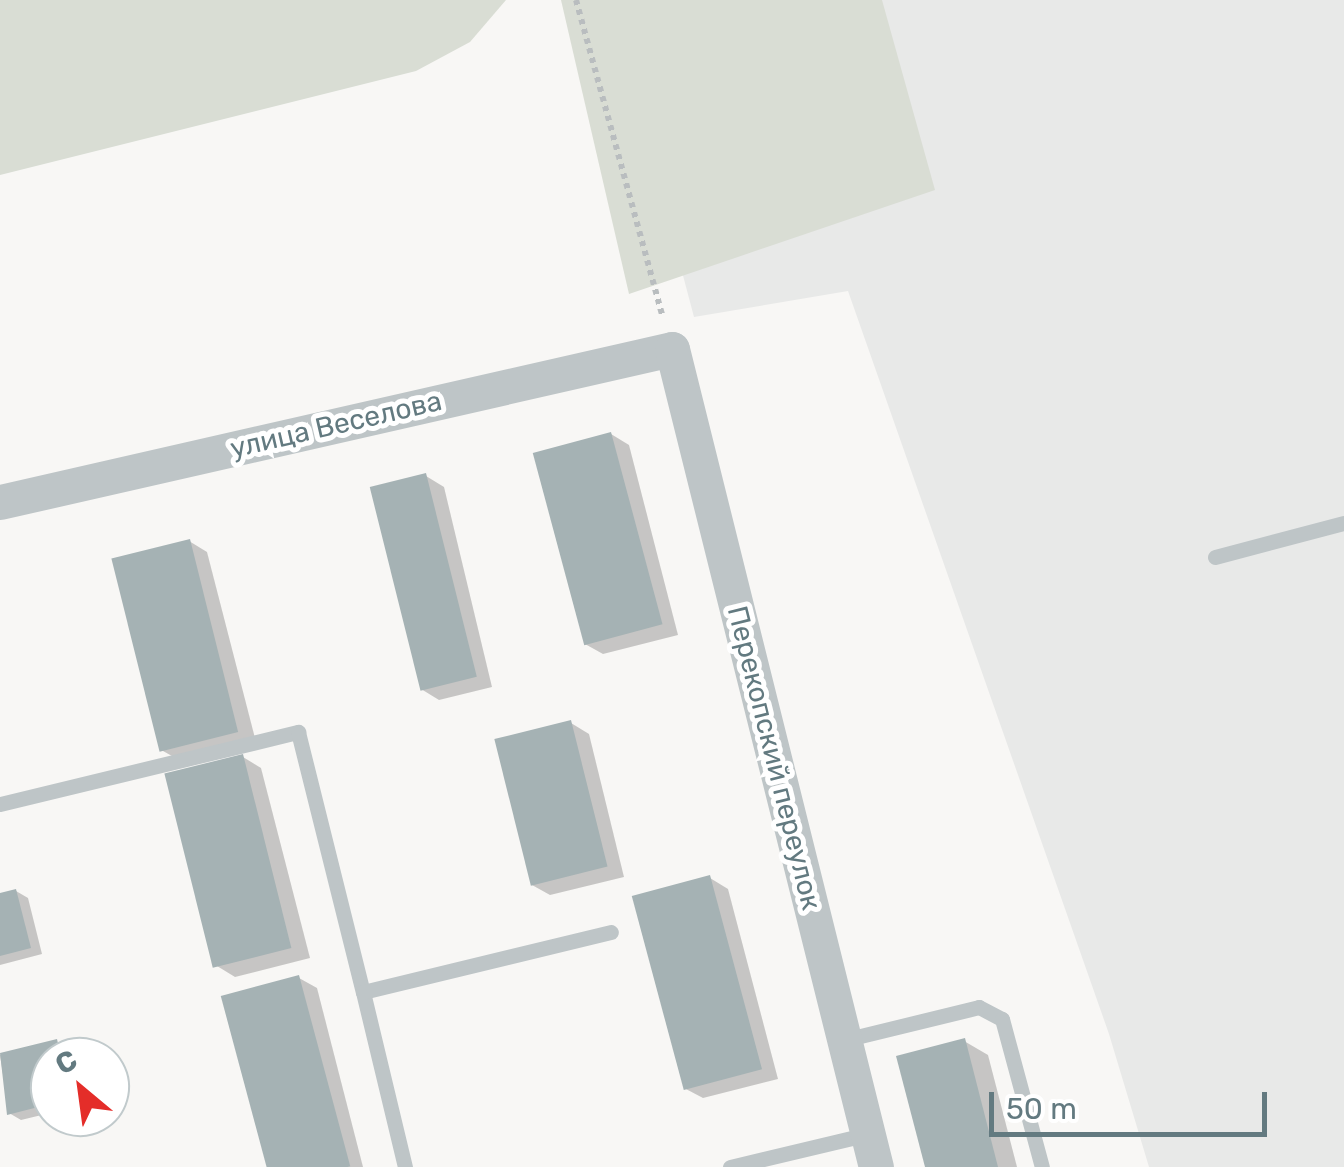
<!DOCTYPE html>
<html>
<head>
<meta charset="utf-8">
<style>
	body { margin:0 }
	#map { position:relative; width:1344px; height:1167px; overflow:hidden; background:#f8f7f5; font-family:Rubik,sans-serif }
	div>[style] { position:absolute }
	.built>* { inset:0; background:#e8e9e8 }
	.green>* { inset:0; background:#d9ddd4 }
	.shadow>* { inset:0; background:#0003 }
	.building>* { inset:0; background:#a5b2b4; transform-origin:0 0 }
	.path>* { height:6px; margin-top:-3px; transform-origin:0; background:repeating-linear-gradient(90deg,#b9bdbf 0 5px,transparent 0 10px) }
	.service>* { height:15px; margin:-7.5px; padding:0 7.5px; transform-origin:7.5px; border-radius:7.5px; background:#bec5c7 }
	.tertiary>* { height:35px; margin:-17.5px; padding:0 17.5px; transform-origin:17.5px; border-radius:17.5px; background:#bec5c7 }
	span { translate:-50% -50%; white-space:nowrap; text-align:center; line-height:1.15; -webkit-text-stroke:10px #fff; paint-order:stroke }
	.street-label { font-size:28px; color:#637a80 }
	.north { position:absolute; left:30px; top:1037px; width:100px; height:100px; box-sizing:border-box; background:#fff; border:2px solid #c1cacc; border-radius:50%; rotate:331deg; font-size:28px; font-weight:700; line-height:40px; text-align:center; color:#637a80 }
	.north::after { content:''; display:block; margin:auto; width:35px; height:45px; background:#e42d29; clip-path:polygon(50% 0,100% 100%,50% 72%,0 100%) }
	.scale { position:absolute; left:989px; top:1092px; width:278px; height:45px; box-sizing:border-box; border:5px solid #637a80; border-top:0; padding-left:12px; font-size:30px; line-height:35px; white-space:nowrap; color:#637a80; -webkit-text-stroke:8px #fff; paint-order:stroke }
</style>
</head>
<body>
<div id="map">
	<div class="built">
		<div style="clip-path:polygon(610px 0,1344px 0,1344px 1167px,1149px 1167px,1109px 1034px,848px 291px,694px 317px)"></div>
	</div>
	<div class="green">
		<div style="clip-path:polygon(0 0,506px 0,470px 42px,416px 71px,0 175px)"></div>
		<div style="clip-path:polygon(561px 0,882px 0,935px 190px,629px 294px)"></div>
	</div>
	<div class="shadow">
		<div style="clip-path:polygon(611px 434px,629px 445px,678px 635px,603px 654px,585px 644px)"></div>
		<div style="clip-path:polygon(426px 476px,444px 487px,492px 687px,439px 700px,421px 689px)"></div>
		<div style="clip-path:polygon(189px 541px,207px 552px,256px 742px,181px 761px,163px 751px)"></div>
		<div style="clip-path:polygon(571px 723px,589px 734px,624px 877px,550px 895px,532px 885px)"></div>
		<div style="clip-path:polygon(243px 757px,261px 768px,310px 958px,235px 977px,217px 966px)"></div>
		<div style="clip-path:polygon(710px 878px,728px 889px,778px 1079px,703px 1098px,684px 1088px)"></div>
		<div style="clip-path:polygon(16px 891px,28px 898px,42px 954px,0 965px,0 895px)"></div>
		<div style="clip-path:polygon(299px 978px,317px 988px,363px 1167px,268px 1167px)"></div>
		<div style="clip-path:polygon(56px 1041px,71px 1057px,50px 1057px,50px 1113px,21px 1120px,9px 1113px,0 1055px)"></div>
		<div style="clip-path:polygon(964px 1041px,988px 1055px,1017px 1167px,927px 1167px)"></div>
	</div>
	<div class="building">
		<div style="left:611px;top:432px;width:199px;height:81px;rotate:75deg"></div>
		<div style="left:426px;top:473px;width:210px;height:58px;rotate:76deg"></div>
		<div style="left:190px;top:539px;width:199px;height:81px;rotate:76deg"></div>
		<div style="left:571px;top:720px;width:151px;height:79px;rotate:76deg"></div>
		<div style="left:243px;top:754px;width:200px;height:81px;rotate:76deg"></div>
		<div style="left:710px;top:875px;width:201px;height:81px;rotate:75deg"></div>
		<div style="clip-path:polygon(16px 889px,31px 948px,0 956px,0 893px)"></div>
		<div style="left:299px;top:975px;width:198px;height:81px;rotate:75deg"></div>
		<div style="clip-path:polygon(965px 1038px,998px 1167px,925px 1167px,896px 1056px)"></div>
		<div style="clip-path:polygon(57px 1039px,61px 1057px,50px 1057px,50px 1104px,7px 1115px,0 1053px)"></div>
	</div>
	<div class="path">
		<div style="left:576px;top:0;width:329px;rotate:74.7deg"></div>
	</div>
	<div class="service">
		<div style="left:1215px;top:557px;width:133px;rotate:-14.8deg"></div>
		<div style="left:0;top:804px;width:307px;rotate:-13.6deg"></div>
		<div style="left:298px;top:732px;width:268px;rotate:76deg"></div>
		<div style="left:844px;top:1040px;width:139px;rotate:-13.7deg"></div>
		<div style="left:979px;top:1007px;width:26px;rotate:28deg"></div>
		<div style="left:1002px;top:1019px;width:153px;rotate:74.9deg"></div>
		<div style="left:405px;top:1167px;width:180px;rotate:-103.5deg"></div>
		<div style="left:363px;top:992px;width:255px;rotate:-13.6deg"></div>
		<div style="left:730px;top:1167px;width:142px;rotate:-13.4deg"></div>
	</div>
	<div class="tertiary">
		<div style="left:0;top:502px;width:689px;rotate:-12.83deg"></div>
		<div style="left:672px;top:349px;width:843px;rotate:76deg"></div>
	</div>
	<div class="street-label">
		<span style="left:336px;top:425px;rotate:-13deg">улица Веселова</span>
		<span style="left:774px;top:758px;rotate:76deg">Перекопский переулок</span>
	</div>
	<div class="north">С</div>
	<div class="scale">50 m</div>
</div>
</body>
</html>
